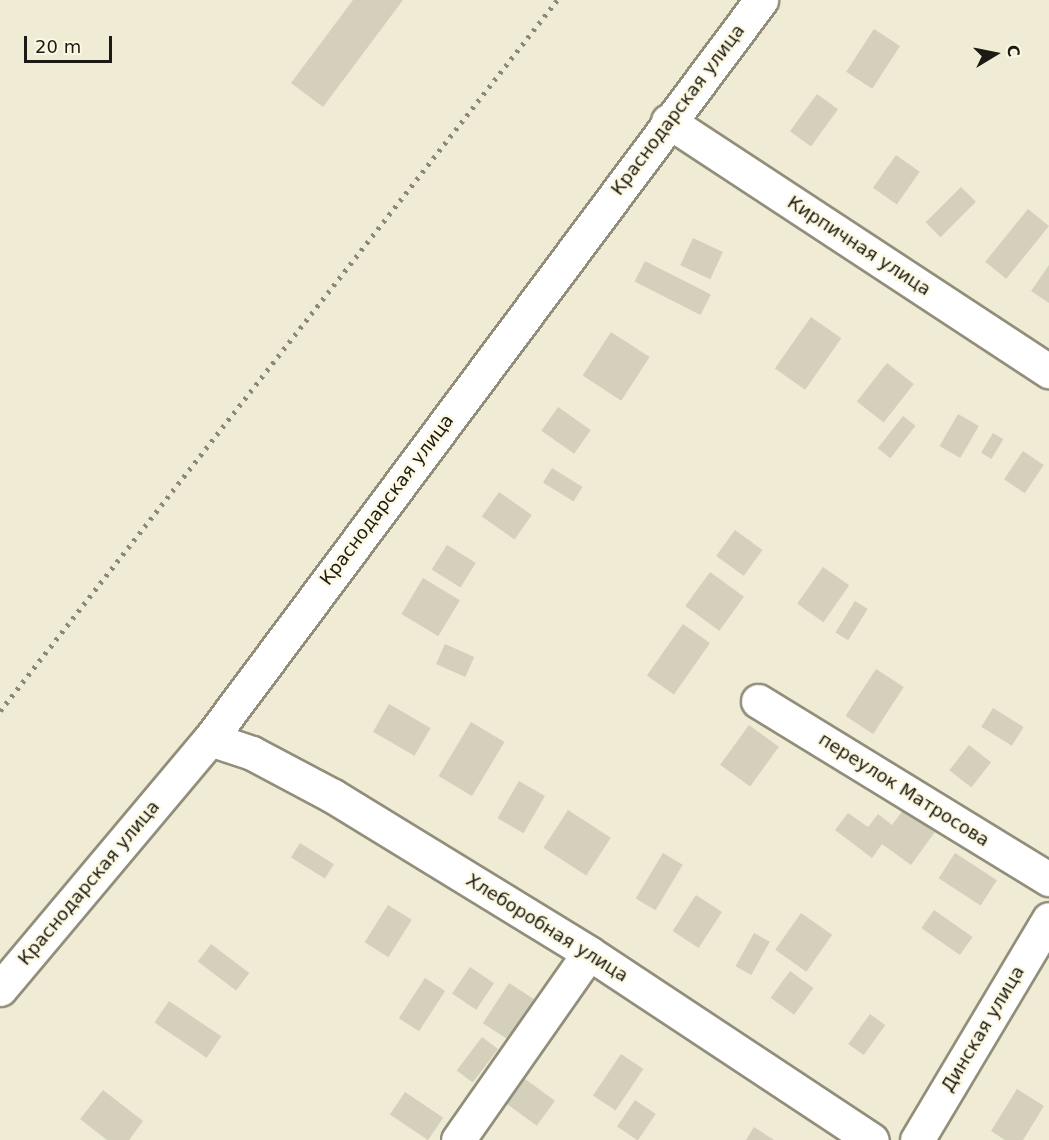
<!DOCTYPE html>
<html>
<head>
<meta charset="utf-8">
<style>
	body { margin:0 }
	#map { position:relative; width:1049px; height:1140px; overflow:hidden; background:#efebd5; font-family:"DejaVu Sans",sans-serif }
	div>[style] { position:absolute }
	.building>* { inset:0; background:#d4d0bb; transform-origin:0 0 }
	.roads { filter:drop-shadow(2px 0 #928e7a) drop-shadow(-2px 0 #928e7a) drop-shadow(0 2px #928e7a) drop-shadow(0 -2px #928e7a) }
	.minor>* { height:33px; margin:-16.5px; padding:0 16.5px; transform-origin:16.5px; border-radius:16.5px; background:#fff }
	.rail>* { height:4.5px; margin-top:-2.25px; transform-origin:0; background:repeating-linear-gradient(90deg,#8b8879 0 3px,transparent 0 9px) }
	span { translate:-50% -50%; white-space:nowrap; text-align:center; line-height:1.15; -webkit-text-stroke:4.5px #fcf8e2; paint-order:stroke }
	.street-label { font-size:18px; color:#1c1a13 }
	.north { position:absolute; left:965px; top:24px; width:60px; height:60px; -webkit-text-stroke:4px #fcf8e2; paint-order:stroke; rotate:80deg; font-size:16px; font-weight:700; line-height:24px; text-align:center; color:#1c1a13 }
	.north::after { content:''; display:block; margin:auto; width:21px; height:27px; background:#1c1a13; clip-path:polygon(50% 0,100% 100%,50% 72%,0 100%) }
	.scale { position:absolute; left:24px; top:36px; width:88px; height:27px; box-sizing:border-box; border:3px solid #1c1a13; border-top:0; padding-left:8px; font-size:18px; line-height:21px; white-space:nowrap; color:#1c1a13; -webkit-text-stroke:4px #fcf8e2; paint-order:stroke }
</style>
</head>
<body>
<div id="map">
	<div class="building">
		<div style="clip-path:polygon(353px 0,403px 0,323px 107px,291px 83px)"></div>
		<div style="left:874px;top:29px;width:31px;height:51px;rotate:33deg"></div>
		<div style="left:817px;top:94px;width:26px;height:46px;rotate:36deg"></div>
		<div style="left:896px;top:155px;width:29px;height:40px;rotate:35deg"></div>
		<div style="left:961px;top:187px;width:21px;height:50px;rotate:45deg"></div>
		<div style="left:1028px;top:209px;width:27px;height:68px;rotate:39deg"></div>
		<div style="left:693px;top:238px;width:33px;height:30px;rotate:25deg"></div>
		<div style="left:645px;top:261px;width:74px;height:23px;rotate:27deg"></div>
		<div style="clip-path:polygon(1049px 265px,1049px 303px,1031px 291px)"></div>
		<div style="left:811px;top:317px;width:37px;height:63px;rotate:35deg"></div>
		<div style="left:611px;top:332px;width:46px;height:52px;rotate:33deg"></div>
		<div style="left:887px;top:363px;width:34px;height:49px;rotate:38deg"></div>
		<div style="left:558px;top:407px;width:40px;height:29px;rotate:35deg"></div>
		<div style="left:958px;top:414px;width:24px;height:37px;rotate:30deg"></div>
		<div style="left:903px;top:416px;width:16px;height:41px;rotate:38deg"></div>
		<div style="left:993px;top:433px;width:12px;height:23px;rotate:31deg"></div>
		<div style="left:1023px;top:451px;width:25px;height:34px;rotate:34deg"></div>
		<div style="left:552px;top:468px;width:36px;height:17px;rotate:32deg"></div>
		<div style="left:499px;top:492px;width:40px;height:30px;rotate:35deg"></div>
		<div style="left:735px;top:530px;width:34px;height:32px;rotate:36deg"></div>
		<div style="left:447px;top:545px;width:34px;height:29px;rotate:32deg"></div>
		<div style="left:823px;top:567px;width:32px;height:45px;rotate:35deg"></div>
		<div style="left:710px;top:572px;width:42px;height:42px;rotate:36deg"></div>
		<div style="left:423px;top:578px;width:43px;height:42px;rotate:31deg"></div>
		<div style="left:855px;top:601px;width:15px;height:37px;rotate:32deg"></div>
		<div style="left:683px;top:624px;width:33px;height:63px;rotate:35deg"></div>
		<div style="left:445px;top:644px;width:32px;height:22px;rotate:24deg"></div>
		<div style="left:876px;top:669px;width:33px;height:56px;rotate:33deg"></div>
		<div style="left:389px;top:704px;width:48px;height:32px;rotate:30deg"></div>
		<div style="left:993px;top:708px;width:36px;height:22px;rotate:32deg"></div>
		<div style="left:471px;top:722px;width:39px;height:63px;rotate:31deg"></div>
		<div style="left:749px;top:725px;width:37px;height:49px;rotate:36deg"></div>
		<div style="left:969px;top:745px;width:28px;height:32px;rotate:38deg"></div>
		<div style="left:519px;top:781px;width:30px;height:43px;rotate:30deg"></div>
		<div style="clip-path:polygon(904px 809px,935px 832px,911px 865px,882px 844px,872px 858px,835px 830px,848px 813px,868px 827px,878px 814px,892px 825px)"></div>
		<div style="left:568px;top:810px;width:51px;height:45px;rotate:33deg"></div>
		<div style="left:300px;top:843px;width:40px;height:17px;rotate:32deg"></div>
		<div style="left:663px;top:853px;width:23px;height:53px;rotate:31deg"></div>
		<div style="left:955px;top:853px;width:50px;height:30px;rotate:33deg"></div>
		<div style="left:696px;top:895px;width:31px;height:43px;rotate:33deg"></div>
		<div style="left:388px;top:905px;width:28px;height:44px;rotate:32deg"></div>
		<div style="left:934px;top:910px;width:47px;height:22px;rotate:35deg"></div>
		<div style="left:801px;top:913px;width:38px;height:45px;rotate:35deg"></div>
		<div style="left:754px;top:933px;width:18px;height:38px;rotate:29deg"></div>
		<div style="left:211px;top:944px;width:48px;height:22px;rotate:37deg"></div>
		<div style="left:470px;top:967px;width:29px;height:32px;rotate:34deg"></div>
		<div style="left:790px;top:971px;width:29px;height:33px;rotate:36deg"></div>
		<div style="left:425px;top:978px;width:24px;height:48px;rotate:33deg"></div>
		<div style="left:509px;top:983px;width:30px;height:48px;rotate:33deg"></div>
		<div style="left:169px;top:1001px;width:63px;height:26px;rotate:34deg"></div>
		<div style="left:870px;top:1014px;width:19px;height:37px;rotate:36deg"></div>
		<div style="left:482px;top:1037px;width:20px;height:42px;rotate:37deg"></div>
		<div style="left:621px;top:1054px;width:27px;height:50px;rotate:34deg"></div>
		<div style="left:521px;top:1076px;width:42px;height:31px;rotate:36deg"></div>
		<div style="clip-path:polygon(1017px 1089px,1044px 1106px,1023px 1140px,1005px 1140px,991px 1131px)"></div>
		<div style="clip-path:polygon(103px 1090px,143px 1121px,129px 1140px,107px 1140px,80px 1119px)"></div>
		<div style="left:405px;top:1092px;width:46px;height:27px;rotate:34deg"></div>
		<div style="left:635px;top:1100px;width:25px;height:32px;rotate:34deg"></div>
		<div style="clip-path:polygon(754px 1127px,774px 1140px,746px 1140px)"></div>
	</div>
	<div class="roads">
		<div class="minor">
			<div style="left:668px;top:121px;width:456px;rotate:33.3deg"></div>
			<div style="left:758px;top:701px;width:341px;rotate:31.5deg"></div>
			<div style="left:210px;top:739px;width:44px;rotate:18.4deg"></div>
			<div style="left:252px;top:753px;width:92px;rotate:28deg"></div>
			<div style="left:333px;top:796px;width:300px;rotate:31.5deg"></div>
			<div style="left:589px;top:953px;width:339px;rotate:33.5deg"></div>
			<div style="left:0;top:989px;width:326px;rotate:-50deg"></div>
			<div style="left:210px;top:739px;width:922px;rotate:-53.29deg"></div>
			<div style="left:458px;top:1140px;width:228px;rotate:-55deg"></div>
			<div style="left:917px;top:1140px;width:257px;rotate:-59.2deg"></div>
		</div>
	</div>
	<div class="rail">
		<div style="left:0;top:711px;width:903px;rotate:-51.92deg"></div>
	</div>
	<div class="street-label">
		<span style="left:678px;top:110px;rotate:-53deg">Краснодарская улица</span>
		<span style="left:859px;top:246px;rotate:33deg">Кирпичная улица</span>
		<span style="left:387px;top:500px;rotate:-53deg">Краснодарская улица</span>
		<span style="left:904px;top:790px;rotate:32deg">переулок Матросова</span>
		<span style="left:89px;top:883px;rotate:-50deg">Краснодарская улица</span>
		<span style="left:547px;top:928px;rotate:32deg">Хлеборобная улица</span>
		<span style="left:983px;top:1029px;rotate:-59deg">Динская улица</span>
	</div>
	<div class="north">С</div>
	<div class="scale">20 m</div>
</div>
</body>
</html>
